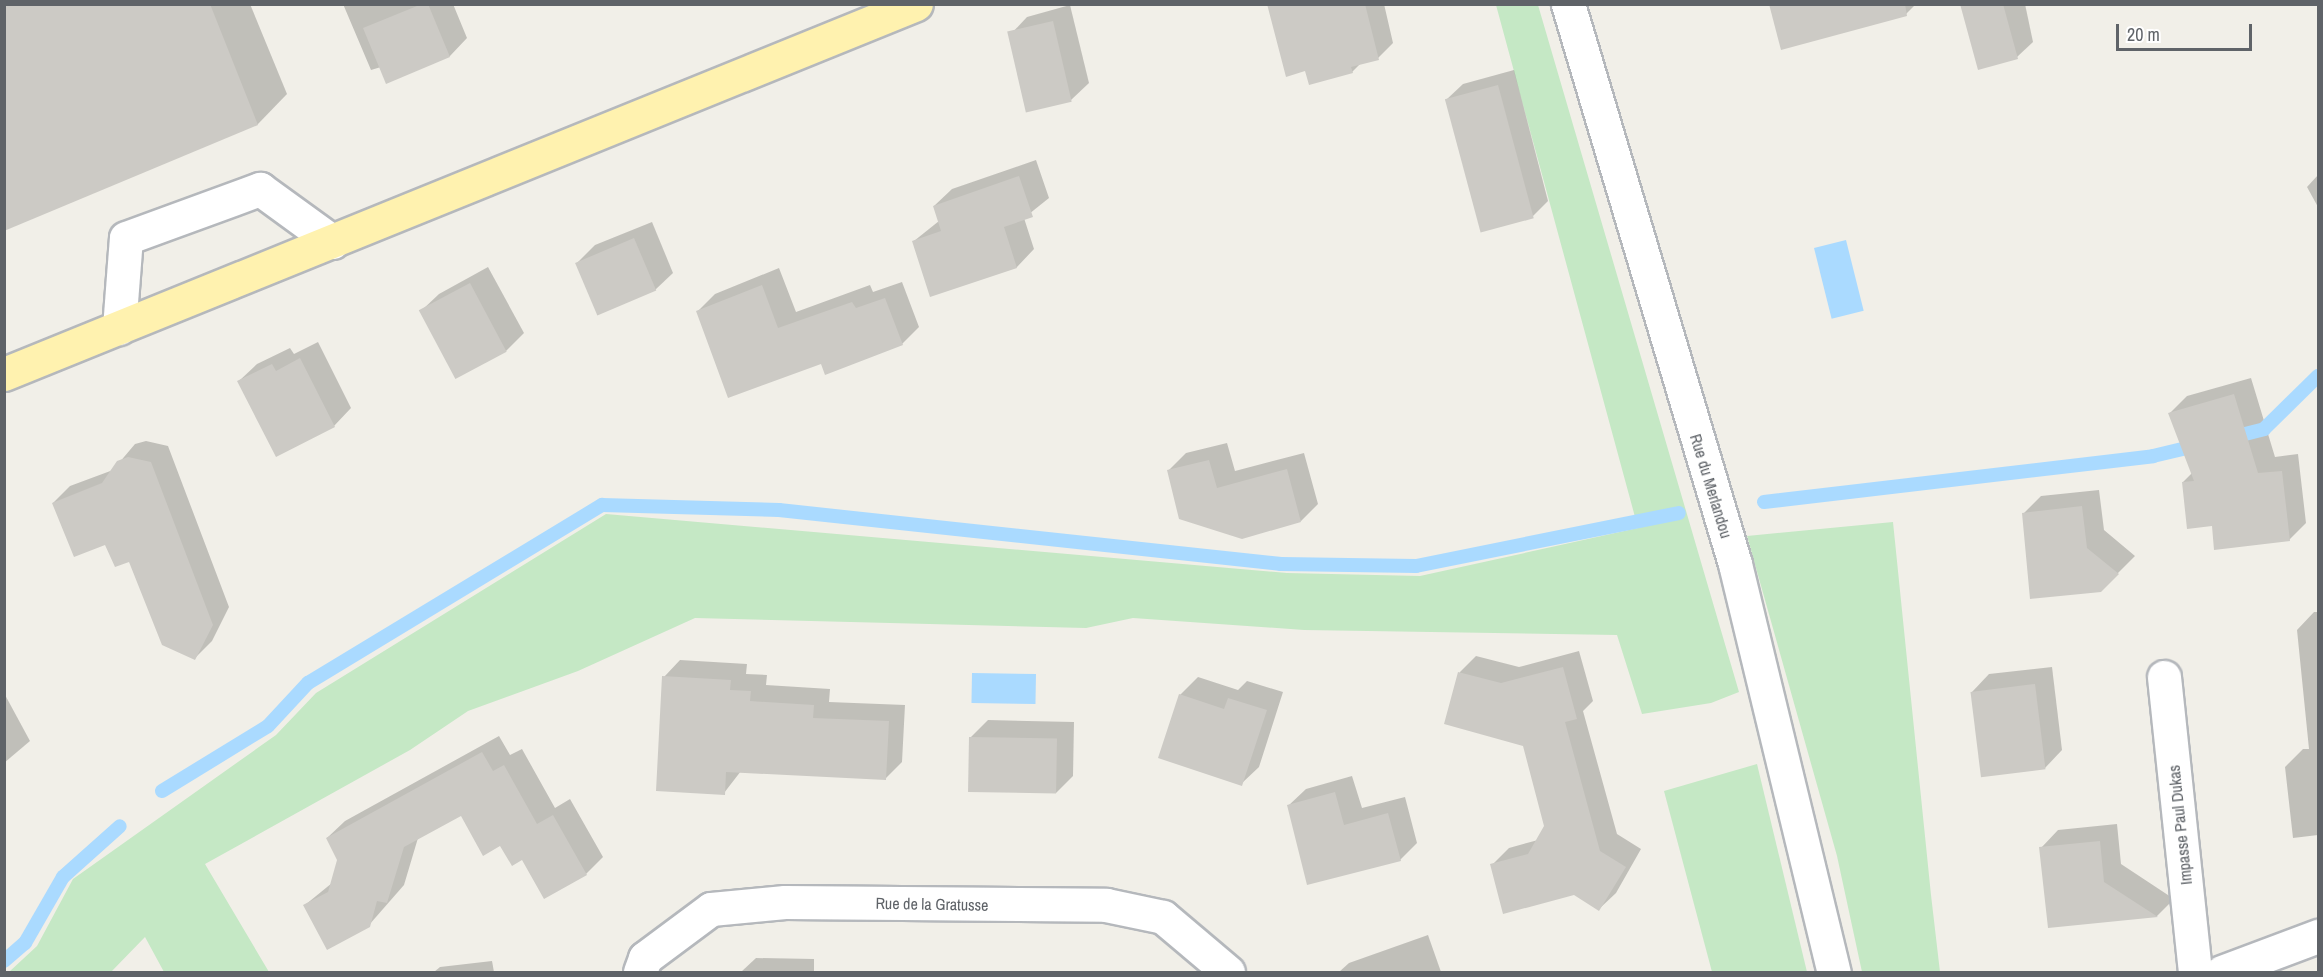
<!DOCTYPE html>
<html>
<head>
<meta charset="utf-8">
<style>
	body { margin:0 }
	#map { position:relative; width:2323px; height:977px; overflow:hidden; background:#f1efe8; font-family:"Archivo Narrow",sans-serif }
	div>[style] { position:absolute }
	.green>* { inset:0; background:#c5e8c5 }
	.water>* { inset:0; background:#aadaff; transform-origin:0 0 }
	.shadow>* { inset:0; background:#0003 }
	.stream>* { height:14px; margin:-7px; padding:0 7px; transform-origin:7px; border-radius:7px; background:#aadaff }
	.building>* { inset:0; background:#cccac5; transform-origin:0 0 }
	.roads { filter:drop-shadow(2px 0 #b5b8bc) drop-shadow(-2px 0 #b5b8bc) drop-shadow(0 2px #b5b8bc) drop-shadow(0 -2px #b5b8bc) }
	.minor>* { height:33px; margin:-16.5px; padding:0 16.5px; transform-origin:16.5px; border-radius:16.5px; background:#fff }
	.major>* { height:33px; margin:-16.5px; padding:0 16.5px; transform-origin:16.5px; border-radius:16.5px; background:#fff2af }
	span { translate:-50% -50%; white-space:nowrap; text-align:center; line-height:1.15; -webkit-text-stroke:4.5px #fff; paint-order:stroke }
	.street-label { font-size:16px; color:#5f6368 }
	.frame { position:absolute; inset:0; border:6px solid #5f6368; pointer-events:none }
	.scale { position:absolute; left:2116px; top:24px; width:136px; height:27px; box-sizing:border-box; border:3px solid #5f6368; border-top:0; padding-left:8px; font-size:18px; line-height:21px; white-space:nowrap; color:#5f6368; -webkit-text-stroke:4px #fff; paint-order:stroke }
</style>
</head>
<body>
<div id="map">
	<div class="green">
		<div style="clip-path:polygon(1496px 5px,1538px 5px,1739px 692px,1711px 703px,1642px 714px,1617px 635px,1304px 630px,1133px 618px,1086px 628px,695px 618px,578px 671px,468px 711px,410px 750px,205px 864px,269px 972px,164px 972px,145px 937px,111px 972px,9px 972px,37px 946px,73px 879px,276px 735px,316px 693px,606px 514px,1287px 573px,1420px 576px,1638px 528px)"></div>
		<div style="clip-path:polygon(1893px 522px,1931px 895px,1940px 972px,1862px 972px,1837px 856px,1747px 536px)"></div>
		<div style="clip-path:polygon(1757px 764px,1807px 972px,1712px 972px,1664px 791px)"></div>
	</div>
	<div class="water">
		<div style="left:1846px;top:240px;width:73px;height:33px;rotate:76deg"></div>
		<div style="left:972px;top:673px;width:64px;height:30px;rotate:1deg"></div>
	</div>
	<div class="shadow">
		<div style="clip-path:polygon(4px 4px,250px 4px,287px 94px,258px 124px,11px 227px)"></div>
		<div style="clip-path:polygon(343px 4px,453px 4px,467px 38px,450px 56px,387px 82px,381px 67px,371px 70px)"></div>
		<div style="clip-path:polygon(1268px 4px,1384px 4px,1393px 43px,1378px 58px,1361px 63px,1352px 72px,1306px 70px)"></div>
		<div style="clip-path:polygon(1770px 4px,1916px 4px,1905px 15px)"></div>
		<div style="clip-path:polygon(1961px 4px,2025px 4px,2033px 42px,2017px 57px)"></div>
		<div style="clip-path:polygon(1070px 5px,1089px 83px,1071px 100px,1010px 35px,1027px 17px)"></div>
		<div style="clip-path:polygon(1514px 70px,1548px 201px,1532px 217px,1446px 100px,1463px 84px)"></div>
		<div style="clip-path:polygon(1036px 160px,1049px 198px,1024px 218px,1034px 249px,1017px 267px,931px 295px,914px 241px,939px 221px,934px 206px,952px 189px)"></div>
		<div style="clip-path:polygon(2318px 175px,2318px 207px,2307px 187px)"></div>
		<div style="clip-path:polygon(652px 222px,673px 273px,655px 290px,577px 263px,595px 245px)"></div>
		<div style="clip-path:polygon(488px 267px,524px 333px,506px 351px,421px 311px,439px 294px)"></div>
		<div style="clip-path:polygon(779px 268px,796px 312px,870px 285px,873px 292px,902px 282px,919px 327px,902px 344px,822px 362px,698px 311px,715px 294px)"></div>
		<div style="clip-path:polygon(318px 342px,351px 408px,334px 426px,239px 381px,257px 364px,290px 348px,294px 354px)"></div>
		<div style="clip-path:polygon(2251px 378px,2275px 457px,2298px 454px,2306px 523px,2289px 540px,2213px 524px,2183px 482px,2192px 473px,2170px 413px,2187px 396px)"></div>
		<div style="clip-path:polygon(146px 441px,168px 446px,229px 607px,212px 641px,195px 658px,130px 560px,53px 503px,70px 486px,113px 470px,135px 444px)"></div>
		<div style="clip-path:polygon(1227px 443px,1235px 471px,1304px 453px,1318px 504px,1301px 521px,1168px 471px,1186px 453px)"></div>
		<div style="clip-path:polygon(2099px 490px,2104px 530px,2135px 556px,2100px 591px,2023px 514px,2041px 496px)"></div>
		<div style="clip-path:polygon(2314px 612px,2318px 612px,2318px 835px,2293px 838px,2285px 767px,2303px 749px,2309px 749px,2297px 630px)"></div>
		<div style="clip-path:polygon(1579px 651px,1593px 701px,1583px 711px,1617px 834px,1641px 849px,1616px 893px,1599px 909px,1574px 893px,1492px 865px,1509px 848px,1538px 840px,1546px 826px,1525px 744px,1446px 723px,1460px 672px,1476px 656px,1519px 667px)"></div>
		<div style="clip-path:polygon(680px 660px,747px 664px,746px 674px,767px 675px,766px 685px,830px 689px,829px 702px,905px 705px,902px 762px,885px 779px,741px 771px,724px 793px,664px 677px)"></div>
		<div style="clip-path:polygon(2052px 667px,2062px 750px,2045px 768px,1972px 692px,1989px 674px)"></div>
		<div style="clip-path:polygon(1198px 677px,1238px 690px,1247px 681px,1283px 692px,1259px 767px,1241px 784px,1180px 695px)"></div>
		<div style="clip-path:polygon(4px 693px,30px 741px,4px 763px)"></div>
		<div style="clip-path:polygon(988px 720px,1074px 722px,1073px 776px,1056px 793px,970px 738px)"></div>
		<div style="clip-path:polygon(499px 736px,510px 755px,522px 749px,555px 808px,570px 799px,603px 857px,586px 874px,522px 858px,461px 814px,418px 838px,404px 885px,369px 925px,305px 905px,332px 883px,338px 860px,327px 838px,345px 821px)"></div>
		<div style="clip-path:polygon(1352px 776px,1362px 808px,1405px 797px,1417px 843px,1400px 860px,1288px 806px,1306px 789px)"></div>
		<div style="clip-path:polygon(2117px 824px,2121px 864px,2174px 899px,2157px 916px,2050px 926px,2041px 848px,2058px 830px)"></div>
		<div style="clip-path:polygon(1428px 935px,1441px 972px,1339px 972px,1349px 963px)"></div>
		<div style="clip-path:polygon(756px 958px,814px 959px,814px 972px,741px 972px)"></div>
		<div style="clip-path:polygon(492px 961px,494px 972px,434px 972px,440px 967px)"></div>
	</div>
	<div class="stream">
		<div style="left:2229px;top:438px;width:36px;rotate:-14deg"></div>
		<div style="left:2264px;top:429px;width:76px;rotate:-44.5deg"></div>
		<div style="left:1764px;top:502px;width:392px;rotate:-6.7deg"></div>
		<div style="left:2153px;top:456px;width:47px;rotate:-13.4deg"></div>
		<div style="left:162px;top:791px;width:124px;rotate:-31.5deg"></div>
		<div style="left:268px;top:726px;width:59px;rotate:-47.1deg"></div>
		<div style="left:308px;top:683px;width:344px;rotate:-31.2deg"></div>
		<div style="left:602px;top:505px;width:177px;rotate:1.6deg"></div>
		<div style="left:779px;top:510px;width:505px;rotate:6.14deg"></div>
		<div style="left:1281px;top:564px;width:135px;rotate:0.8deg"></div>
		<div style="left:1416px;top:566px;width:268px;rotate:-11.4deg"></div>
		<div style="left:4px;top:961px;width:28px;rotate:-41deg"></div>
		<div style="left:25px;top:943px;width:76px;rotate:-60.1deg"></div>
		<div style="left:63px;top:877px;width:76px;rotate:-41.8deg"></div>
	</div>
	<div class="building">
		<div style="clip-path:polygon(4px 4px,210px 4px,258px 125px,4px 231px)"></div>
		<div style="clip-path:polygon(422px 4px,428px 4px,450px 57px,386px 84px,363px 28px)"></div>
		<div style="clip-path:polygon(1267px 4px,1365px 4px,1379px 60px,1351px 67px,1353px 73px,1309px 85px,1305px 71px,1286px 77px)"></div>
		<div style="clip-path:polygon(1769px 4px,1905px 4px,1907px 16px,1781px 50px)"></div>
		<div style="clip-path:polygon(1960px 4px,2003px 4px,2018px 59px,1978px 70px)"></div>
		<div style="left:1053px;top:21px;width:83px;height:47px;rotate:77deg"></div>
		<div style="left:1498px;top:85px;width:138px;height:55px;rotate:75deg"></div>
		<div style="clip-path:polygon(1019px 176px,1033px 217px,1004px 227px,1017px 268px,930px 297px,912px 241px,941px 231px,933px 206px)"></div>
		<div style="left:634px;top:238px;width:57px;height:64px;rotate:67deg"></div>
		<div style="left:470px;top:283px;width:78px;height:58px;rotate:62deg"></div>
		<div style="clip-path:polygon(762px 285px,778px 328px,852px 302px,856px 308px,885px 298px,903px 345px,825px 375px,821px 364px,728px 398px,696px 311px)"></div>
		<div style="clip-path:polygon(300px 358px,335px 427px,276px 457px,237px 381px,272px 364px,276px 371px)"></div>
		<div style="clip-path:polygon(2234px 394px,2258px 473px,2282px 471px,2290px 541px,2214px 550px,2212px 526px,2187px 529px,2182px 482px,2194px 481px,2168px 413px)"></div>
		<div style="clip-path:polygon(128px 457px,151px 462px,213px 625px,195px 660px,162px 645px,129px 562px,115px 567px,105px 545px,74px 557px,52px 503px,102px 483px,117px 461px)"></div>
		<div style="clip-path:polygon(1209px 460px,1217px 488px,1287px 469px,1301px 522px,1242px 539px,1179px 519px,1167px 470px)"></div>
		<div style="clip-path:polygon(2082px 506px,2087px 548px,2119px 574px,2101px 592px,2030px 599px,2022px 513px)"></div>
		<div style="clip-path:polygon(1563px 667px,1577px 719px,1565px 722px,1600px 851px,1626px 867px,1599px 911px,1574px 895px,1503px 914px,1490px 864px,1528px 854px,1544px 826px,1523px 746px,1444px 724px,1458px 672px,1501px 683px)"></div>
		<div style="clip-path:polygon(662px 676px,731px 680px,730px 690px,751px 691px,750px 701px,814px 705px,813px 718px,889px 721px,886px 780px,726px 772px,725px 795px,656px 791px)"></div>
		<div style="left:2035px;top:684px;width:86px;height:65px;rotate:83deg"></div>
		<div style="clip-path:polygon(1179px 694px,1224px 709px,1228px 698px,1267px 710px,1242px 786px,1158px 758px)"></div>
		<div style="left:969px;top:737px;width:88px;height:55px;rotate:1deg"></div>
		<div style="clip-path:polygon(482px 752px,493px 771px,504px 765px,537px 824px,553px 815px,587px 875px,544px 899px,522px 860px,512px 866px,500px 846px,483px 856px,461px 816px,404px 847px,387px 903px,377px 901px,370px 927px,327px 950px,303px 905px,328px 892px,337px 860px,326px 838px)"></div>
		<div style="clip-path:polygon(1335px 792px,1344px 825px,1388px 813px,1401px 861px,1307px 885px,1287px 805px)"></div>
		<div style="clip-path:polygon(2100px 841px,2104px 882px,2158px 917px,2048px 928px,2039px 847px)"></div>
	</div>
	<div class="roads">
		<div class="minor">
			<div style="left:1568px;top:4px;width:584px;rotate:73.39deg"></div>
			<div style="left:1735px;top:564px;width:420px;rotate:76.4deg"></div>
			<div style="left:119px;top:328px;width:90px;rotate:-85.6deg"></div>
			<div style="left:126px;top:238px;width:143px;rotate:-20.1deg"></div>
			<div style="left:260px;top:189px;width:90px;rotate:36deg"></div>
			<div style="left:2164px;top:677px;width:297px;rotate:84deg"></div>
			<div style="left:640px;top:972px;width:15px;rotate:-70deg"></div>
			<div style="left:645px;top:958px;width:82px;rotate:-36.6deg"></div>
			<div style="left:711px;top:909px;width:74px;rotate:-5.4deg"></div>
			<div style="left:785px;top:902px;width:321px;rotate:0.5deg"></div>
			<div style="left:1106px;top:905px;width:58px;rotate:11.9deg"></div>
			<div style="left:1163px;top:917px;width:85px;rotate:40.2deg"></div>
			<div style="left:2222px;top:972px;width:103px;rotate:-20.6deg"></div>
		</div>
		<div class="major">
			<div style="left:4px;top:374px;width:984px;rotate:-22.08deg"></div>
		</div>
	</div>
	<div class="street-label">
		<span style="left:1711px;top:486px;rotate:73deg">Rue du Merlandou</span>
		<span style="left:2180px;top:825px;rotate:-96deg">Impasse Paul Dukas</span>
		<span style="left:932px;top:904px;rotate:1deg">Rue de la Gratusse</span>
	</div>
	<div class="frame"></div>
	<div class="scale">20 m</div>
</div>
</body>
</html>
